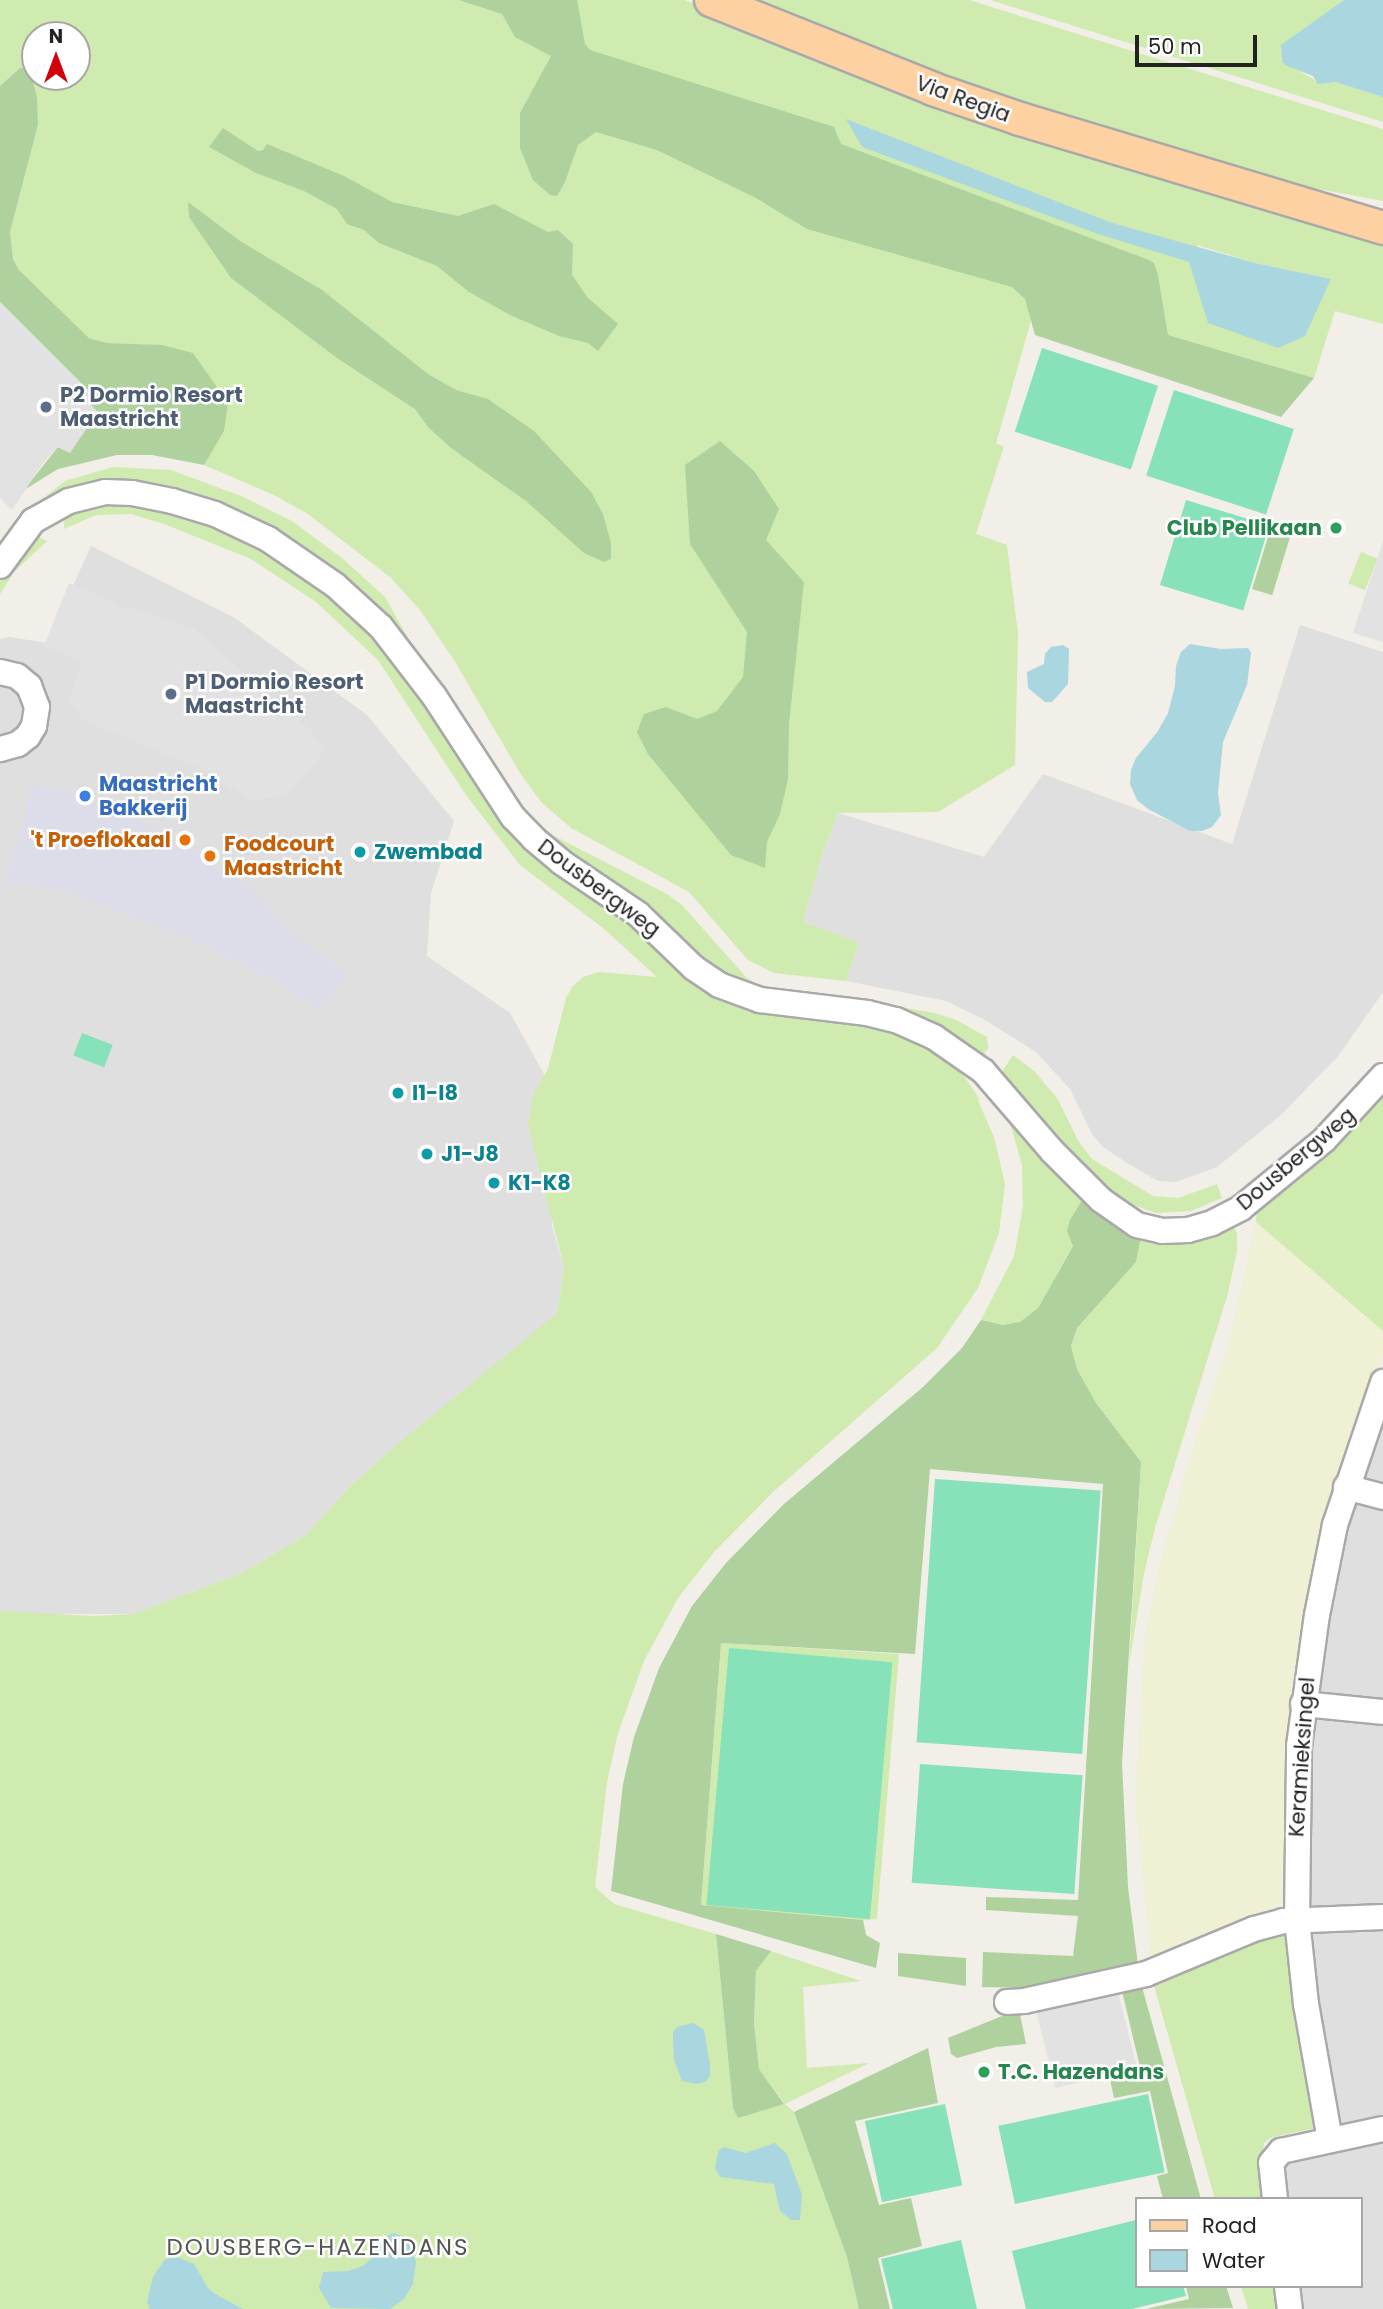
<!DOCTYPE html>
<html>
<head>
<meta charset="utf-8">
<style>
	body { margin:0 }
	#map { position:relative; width:1383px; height:2309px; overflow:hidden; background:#f2eee8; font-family:Poppins,sans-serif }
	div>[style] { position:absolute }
	.residential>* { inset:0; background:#e0dfdf }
	.farmland>* { inset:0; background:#eff0d4 }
	.grass>* { inset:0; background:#d0ebaf; transform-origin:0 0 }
	.forest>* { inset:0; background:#afd19d; transform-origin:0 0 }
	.pitch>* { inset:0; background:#87e1b9; transform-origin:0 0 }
	.parking>* { inset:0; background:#e2e2e2; transform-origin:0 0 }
	.plaza>* { inset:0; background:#dcdde8 }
	.water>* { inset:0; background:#a9d6df }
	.roads { filter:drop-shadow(2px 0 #a9a9a9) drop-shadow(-2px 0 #a9a9a9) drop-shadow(0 2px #a9a9a9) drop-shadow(0 -2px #a9a9a9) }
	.minor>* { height:24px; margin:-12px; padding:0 12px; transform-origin:12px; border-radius:12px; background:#fff }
	.major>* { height:32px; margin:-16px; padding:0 16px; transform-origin:16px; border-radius:16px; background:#fdd1a2 }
	.dots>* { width:19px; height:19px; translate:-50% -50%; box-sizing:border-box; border:4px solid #fff; border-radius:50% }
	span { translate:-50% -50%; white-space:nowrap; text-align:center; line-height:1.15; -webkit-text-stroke:5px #fff; paint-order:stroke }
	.street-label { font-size:21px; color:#222 }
	.service-label { font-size:21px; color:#4e5e75; font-weight:700 }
	.left { translate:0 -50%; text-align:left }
	.leisure-label { font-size:21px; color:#27864d; font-weight:700 }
	.right { translate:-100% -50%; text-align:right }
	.shop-label { font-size:21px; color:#366cbe; font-weight:700 }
	.food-label { font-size:21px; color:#c56008; font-weight:700 }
	.culture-label { font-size:21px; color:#0d838f; font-weight:700 }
	.neighbourhood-label { font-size:23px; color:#555; letter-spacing:2px }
	.legend { position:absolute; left:1135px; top:2197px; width:228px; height:91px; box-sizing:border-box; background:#fff; border:2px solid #a7a7a7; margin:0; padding:9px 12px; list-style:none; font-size:21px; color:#222 }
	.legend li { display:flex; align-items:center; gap:14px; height:35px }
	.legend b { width:35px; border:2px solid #a7a7a7 }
	.north { position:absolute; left:21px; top:21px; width:70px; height:70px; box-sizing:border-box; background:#fff; border:2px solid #a7a7a7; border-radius:50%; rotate:0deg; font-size:19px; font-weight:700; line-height:28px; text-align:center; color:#222 }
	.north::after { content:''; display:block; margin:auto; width:24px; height:32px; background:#d3000b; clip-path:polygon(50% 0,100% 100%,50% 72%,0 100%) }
	.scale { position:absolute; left:1135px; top:35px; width:122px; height:32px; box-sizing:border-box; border:4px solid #222; border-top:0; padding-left:9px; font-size:21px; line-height:24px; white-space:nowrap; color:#222; -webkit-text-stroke:5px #fff; paint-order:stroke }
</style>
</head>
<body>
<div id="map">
	<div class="residential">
		<div style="clip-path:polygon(91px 546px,235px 618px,367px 715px,454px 821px,431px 893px,427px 956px,510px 1013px,550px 1085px,552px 1226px,564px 1267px,557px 1313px,477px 1383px,394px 1447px,349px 1487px,306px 1535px,240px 1574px,133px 1614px,20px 1614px,0 1611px,0 639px,10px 637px,47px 643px)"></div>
		<div style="clip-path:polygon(1300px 625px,1383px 652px,1383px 992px,1339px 1055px,1282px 1114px,1217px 1167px,1176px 1182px,1158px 1181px,1127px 1163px,1103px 1147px,1092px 1134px,1070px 1089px,1036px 1052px,985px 1020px,946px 1001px,846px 981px,859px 942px,803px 922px,822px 855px,838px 813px,984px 857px,1043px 774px,1232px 844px)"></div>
		<div style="clip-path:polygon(1383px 1387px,1383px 2309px,1304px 2309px,1300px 2286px,1360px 2286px,1360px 2199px,1286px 2199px,1279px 2157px,1337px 2133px,1299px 1919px,1299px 1814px,1330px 1585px)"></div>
	</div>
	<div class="farmland">
		<div style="clip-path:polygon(1256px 1222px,1383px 1331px,1383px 1354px,1361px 1415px,1288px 1754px,1284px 1826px,1286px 1907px,1151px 1962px,1135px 1798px,1145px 1636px,1160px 1563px,1197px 1435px,1227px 1351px)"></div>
	</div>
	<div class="grass">
		<div style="clip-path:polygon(evenodd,0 0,685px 0,787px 40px,1383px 234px,1383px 324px,1335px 311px,1314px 378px,1168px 335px,1158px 275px,1032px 317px,996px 444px,1004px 446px,976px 534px,1007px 545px,1018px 634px,1015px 765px,938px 812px,838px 813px,822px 855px,803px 922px,859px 942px,846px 981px,774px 973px,748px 960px,689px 892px,571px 828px,541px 802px,520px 773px,454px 660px,420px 610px,391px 578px,308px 514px,274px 495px,204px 465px,224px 431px,158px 345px,107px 343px,89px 338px,19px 270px,10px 248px,10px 232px,38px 125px,20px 68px,0 86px,0 0,35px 35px,77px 35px,77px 77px,35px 77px,35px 35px,0 0,1197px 245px,1255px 263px,1330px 279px,1208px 323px,1197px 245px)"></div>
		<div style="clip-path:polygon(731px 0,969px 0,1383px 129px,1383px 201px,1291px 184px,1097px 135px)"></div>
		<div style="clip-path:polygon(990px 0,1344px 0,1284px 44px,1281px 60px,1318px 82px,1335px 82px,1383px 97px,1383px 122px)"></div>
		<div style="clip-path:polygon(113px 467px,171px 470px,241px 496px,292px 521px,342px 558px,385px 597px,417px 654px,398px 626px,350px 582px,280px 538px,77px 492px,31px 508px,65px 481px)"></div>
		<div style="clip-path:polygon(125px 501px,185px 514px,287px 561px,317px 582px,390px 647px,470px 770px,690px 975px,869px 1018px,951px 1057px,981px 1101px,977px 1098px,994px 1137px,1005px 1184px,999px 1233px,978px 1288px,937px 1348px,773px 1492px,714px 1552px,678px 1598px,644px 1661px,618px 1733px,607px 1782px,595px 1887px,614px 1904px,716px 1934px,733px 2108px,784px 2103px,759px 2069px,754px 2023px,756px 1971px,771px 1951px,861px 1981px,803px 1987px,807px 2068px,869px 2063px,785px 2104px,794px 2112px,847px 2257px,859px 2309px,0 2309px,0 1611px,93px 1616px,133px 1614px,240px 1574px,306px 1535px,349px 1487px,394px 1447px,557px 1313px,564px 1267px,528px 1126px,533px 1094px,548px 1069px,566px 998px,572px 987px,583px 977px,599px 972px,657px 977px,603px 928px,520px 865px,466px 795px,378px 660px,316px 602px,251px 559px,164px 524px,131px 514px,96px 515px,64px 529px,65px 509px)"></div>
		<div style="clip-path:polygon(33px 535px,47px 541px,14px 572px,0 594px,0 575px)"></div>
		<div style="left:1361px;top:552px;width:18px;height:34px;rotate:22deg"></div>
		<div style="clip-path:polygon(533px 825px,667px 894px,682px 905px,746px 977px,763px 989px,726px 975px,705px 963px)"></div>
		<div style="clip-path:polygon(881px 1004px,935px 1013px,956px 1020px,987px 1037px,988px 1048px,982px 1057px,921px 1018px)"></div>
		<div style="clip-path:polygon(1013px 1055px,1034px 1071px,1057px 1098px,1079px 1142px,1092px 1159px,1153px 1196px,1178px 1198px,1217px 1184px,1222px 1198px,1191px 1211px,1156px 1213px,1125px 1202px,1092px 1173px,1001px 1073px)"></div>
		<div style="clip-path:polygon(1383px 1091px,1383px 1331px,1256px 1222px,1257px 1206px)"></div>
		<div style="clip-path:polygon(997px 1098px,1084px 1197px,1073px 1245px,1038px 1308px,1020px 1322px,1003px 1325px,981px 1320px,1014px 1256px,1023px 1207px,1022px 1165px,1010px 1123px)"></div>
		<div style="clip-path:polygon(1233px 1224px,1237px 1234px,1237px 1251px,1228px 1293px,1155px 1528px,1144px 1574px,1129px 1665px,1141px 1462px,1096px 1403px,1077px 1369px,1071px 1346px,1077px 1328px,1136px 1262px,1141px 1236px)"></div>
		<div style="clip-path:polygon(721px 1643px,899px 1654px,877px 1919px,863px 1920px,701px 1905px)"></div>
		<div style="clip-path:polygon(1287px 1928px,1290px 1979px,1315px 2128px,1270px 2138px,1264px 2143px,1260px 2168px,1265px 2199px,1215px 2199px,1153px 1982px)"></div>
		<div style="clip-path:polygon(1241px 2286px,1281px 2286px,1285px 2309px,1248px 2309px)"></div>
	</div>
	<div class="forest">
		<div style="clip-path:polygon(459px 0,577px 0,585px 44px,590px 50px,834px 127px,841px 144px,1149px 260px,1154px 263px,1158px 275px,1168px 335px,1314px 378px,1281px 417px,1035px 335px,1025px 299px,1012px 287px,807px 229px,756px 198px,657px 150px,596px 132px,578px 145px,565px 182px,557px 196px,550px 195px,533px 180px,520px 148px,520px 113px,551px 56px,515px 37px,502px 14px)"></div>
		<div style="clip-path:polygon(20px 68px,30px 69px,37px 98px,38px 125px,10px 232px,13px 258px,19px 270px,89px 338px,107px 343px,162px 345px,193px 353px,228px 403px,224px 431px,204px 465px,152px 455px,117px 455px,58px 469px,24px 490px,58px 447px,70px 453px,93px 395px,0 302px,0 86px)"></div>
		<div style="clip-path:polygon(223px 128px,258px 151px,263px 150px,267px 144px,344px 176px,392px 202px,458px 216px,494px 204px,548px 232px,558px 230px,573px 244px,572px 275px,588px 298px,618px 324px,598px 351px,588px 343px,559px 336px,510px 315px,469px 292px,437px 266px,379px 243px,364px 230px,347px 224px,337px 209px,304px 191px,256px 173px,209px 147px)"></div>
		<div style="clip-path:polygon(188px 202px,240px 241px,322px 290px,428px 374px,456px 390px,488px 399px,534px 431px,591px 492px,603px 514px,611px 543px,611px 559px,604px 562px,584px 553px,526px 501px,451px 448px,428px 427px,415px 409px,337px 358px,231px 278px,189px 217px)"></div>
		<div style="clip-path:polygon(720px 441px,754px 471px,779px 509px,766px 540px,804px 582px,789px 724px,788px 779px,780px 814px,767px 842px,765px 868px,731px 855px,648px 754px,637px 732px,644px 714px,666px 707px,697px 719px,717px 711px,743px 677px,747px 632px,690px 544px,685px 465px)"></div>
		<div style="left:1272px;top:524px;width:21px;height:68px;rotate:17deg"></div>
		<div style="clip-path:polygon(1084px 1197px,1112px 1224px,1141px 1236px,1136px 1262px,1077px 1328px,1071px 1346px,1077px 1369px,1096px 1403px,1141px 1462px,1122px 1763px,1128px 1887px,1138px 1965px,1038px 1988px,982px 1987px,983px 1952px,1073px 1956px,1078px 1916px,986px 1910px,986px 1897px,1078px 1900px,1103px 1484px,930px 1469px,915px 1654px,721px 1643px,701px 1905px,863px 1920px,866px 1935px,880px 1943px,876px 1968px,611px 1891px,623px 1784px,634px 1737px,659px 1668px,692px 1606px,726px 1563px,784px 1504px,923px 1387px,962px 1348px,981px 1320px,1003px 1325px,1020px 1322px,1038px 1308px,1073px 1246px,1067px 1231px,1070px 1220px)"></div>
		<div style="clip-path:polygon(716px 1934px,771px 1951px,756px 1971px,754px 2023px,759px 2069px,784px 2104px,738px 2118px,733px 2108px)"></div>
		<div style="clip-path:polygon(898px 1953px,966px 1958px,966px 1986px,898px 1976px)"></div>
		<div style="clip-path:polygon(1141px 1983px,1144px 1994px,1201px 2199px,1163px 2199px,1157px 2176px,1168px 2173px,1150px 2091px,1114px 2098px,1110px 2079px,1141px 2071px,1121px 1987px)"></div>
		<div style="clip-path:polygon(1019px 2009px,1026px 2044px,996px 2047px,957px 2058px,951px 2054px,948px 2038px)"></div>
		<div style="clip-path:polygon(928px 2048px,938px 2103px,855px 2121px,879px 2205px,911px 2198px,922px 2246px,878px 2258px,890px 2309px,859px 2309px,847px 2257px,794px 2112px)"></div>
		<div style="clip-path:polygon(1186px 2286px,1226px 2286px,1233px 2308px,1146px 2309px,1189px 2299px)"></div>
	</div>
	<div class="pitch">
		<div style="left:1042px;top:348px;width:122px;height:88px;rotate:18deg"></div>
		<div style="left:1174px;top:390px;width:126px;height:90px;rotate:18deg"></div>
		<div style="left:1186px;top:500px;width:87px;height:89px;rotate:17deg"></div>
		<div style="left:82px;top:1033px;width:33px;height:24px;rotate:21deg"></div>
		<div style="left:935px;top:1479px;width:166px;height:264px;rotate:4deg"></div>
		<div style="left:729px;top:1648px;width:164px;height:258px;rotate:5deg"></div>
		<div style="left:920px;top:1764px;width:163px;height:119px;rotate:4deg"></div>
		<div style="left:1148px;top:2094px;width:80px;height:153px;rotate:78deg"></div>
		<div style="left:945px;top:2104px;width:83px;height:82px;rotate:78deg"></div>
		<div style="clip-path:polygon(1136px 2220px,1136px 2286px,1183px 2286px,1186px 2296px,1132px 2309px,1026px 2309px,1012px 2251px)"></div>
		<div style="clip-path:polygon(961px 2240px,977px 2309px,893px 2309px,881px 2259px)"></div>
	</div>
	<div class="parking">
		<div style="clip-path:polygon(0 302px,93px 395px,88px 402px,98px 412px,70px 453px,58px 447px,43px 463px,12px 510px,0 498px)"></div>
		<div style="clip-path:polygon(1383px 541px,1383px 642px,1353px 633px)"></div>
		<div style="clip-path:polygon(69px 583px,106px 598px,119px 608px,136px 608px,195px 630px,311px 730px,325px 750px,287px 795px,254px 801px,196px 767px,84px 721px,68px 700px,83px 662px,44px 646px)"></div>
		<div style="left:1118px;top:1992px;width:78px;height:84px;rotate:76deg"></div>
	</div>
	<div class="plaza">
		<div style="clip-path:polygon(32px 785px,59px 789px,160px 830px,249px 886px,293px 933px,347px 974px,319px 1009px,279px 983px,197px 942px,72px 894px,41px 886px,7px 884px)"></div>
	</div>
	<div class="water">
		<div style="clip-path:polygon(1344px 0,1383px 0,1383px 97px,1335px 82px,1318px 84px,1313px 76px,1285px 65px,1282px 61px,1281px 45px)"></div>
		<div style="clip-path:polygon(846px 119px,1112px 223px,1255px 263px,1331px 279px,1305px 336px,1278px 348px,1208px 323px,1189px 262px,1098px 234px,862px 147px)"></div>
		<div style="clip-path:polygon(1190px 644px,1221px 649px,1248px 648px,1251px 653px,1247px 685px,1223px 742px,1218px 793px,1221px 815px,1212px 827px,1202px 831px,1190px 831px,1148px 809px,1137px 800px,1130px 784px,1131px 770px,1136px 758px,1158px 731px,1168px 713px,1175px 686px,1176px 666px,1181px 652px)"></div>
		<div style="clip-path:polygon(1063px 645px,1069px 649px,1068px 684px,1052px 702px,1045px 702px,1028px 688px,1027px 672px,1044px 664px,1045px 654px,1051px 647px)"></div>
		<div style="clip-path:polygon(693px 2023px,704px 2030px,710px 2065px,710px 2076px,705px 2082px,697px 2084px,682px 2081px,674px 2060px,673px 2043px,673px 2032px,677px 2027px)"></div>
		<div style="clip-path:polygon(775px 2143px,787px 2154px,802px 2195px,800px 2220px,791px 2220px,780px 2211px,774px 2184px,720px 2177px,715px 2168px,718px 2152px,723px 2147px,746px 2153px)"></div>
		<div style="clip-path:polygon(394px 2233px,407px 2238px,416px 2262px,413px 2284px,404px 2299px,390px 2309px,331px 2308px,319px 2288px,323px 2272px,348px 2271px,363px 2266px,376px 2254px,387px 2236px)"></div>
		<div style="clip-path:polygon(177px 2257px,194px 2264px,208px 2288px,215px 2294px,243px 2309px,150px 2309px,147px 2302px,153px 2277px,165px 2259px)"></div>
	</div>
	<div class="roads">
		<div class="minor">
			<div style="left:0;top:566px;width:56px;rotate:-53.7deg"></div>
			<div style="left:33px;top:521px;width:41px;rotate:-29.1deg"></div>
			<div style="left:69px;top:501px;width:37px;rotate:-14deg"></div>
			<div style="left:105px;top:492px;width:27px;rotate:2deg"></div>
			<div style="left:132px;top:493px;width:41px;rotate:11.3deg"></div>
			<div style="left:172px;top:501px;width:45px;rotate:16.8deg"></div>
			<div style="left:215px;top:514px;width:59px;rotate:25.3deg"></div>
			<div style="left:268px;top:539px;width:81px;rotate:34.5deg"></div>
			<div style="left:335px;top:585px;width:62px;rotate:42.4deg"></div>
			<div style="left:381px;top:627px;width:87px;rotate:52.5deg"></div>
			<div style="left:434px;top:696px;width:145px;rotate:56.9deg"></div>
			<div style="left:513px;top:817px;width:30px;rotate:46deg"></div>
			<div style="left:534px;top:839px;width:35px;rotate:40deg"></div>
			<div style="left:561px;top:862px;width:93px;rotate:34deg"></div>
			<div style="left:638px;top:914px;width:78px;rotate:44deg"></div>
			<div style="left:694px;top:968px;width:30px;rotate:34deg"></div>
			<div style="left:719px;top:985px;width:44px;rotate:20.1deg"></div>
			<div style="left:760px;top:1000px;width:108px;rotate:6.9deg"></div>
			<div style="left:867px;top:1013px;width:30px;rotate:14deg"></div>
			<div style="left:896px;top:1020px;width:42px;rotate:24.1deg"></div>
			<div style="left:934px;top:1037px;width:60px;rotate:34.8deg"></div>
			<div style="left:983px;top:1071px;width:106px;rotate:49.2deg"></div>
			<div style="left:1052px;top:1151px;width:69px;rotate:45deg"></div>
			<div style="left:1101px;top:1200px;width:44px;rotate:34.8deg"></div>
			<div style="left:1137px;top:1225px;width:26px;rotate:13deg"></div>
			<div style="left:1162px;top:1231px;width:26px;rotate:-2deg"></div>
			<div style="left:1188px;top:1230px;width:25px;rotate:-16deg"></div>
			<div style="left:1212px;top:1223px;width:33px;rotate:-27deg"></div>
			<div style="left:1241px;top:1208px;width:107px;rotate:-39.3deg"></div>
			<div style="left:1324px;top:1140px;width:87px;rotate:-47.3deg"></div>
			<div style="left:0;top:672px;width:17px;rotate:13deg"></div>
			<div style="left:17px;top:676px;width:16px;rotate:40deg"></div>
			<div style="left:29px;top:686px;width:22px;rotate:69deg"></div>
			<div style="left:37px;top:707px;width:19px;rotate:99deg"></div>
			<div style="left:34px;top:726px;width:12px;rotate:121deg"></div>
			<div style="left:28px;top:736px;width:13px;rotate:141deg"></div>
			<div style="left:18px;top:744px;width:19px;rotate:164deg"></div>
			<div style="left:1346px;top:1487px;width:38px;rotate:15deg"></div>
			<div style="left:1303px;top:1704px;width:80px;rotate:5.7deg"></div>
			<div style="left:1007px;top:2002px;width:17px;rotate:-3deg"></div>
			<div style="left:1024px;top:2001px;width:125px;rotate:-12.5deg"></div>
			<div style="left:1146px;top:1974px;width:117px;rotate:-22.6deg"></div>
			<div style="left:1254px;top:1929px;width:30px;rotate:-15deg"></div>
			<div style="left:1283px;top:1921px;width:100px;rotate:-2.3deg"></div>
			<div style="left:1330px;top:2140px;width:138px;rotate:-100deg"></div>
			<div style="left:1306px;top:2004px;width:84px;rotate:-96.1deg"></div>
			<div style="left:1297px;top:1920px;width:174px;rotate:-89.3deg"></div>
			<div style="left:1299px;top:1746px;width:132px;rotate:-82.2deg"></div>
			<div style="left:1317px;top:1615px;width:92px;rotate:-78.7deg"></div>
			<div style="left:1335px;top:1525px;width:151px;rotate:-71.4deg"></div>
			<div style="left:1275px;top:2199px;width:36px;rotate:-96deg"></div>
			<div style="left:1271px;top:2163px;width:16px;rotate:-50deg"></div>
			<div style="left:1281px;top:2151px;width:104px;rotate:-12.2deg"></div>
			<div style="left:1287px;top:2286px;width:23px;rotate:83deg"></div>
		</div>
		<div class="major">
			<div style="left:711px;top:0;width:239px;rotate:21.8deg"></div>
			<div style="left:933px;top:89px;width:92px;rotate:19deg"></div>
			<div style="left:1020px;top:119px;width:379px;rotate:16.7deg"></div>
		</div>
	</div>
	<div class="dots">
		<div style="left:46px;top:407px;background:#5c6f8a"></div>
		<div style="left:1336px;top:528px;background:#2e9e5b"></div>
		<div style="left:171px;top:694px;background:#5c6f8a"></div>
		<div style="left:85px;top:796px;background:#3f7fe0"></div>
		<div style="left:185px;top:840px;background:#e8710a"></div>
		<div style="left:360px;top:852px;background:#0f9aa8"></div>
		<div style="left:210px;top:856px;background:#e8710a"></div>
		<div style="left:398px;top:1093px;background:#0f9aa8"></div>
		<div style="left:427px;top:1154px;background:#0f9aa8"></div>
		<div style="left:494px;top:1183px;background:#0f9aa8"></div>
		<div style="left:984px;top:2072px;background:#2e9e5b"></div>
	</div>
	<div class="street-label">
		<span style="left:963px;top:99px;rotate:20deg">Via Regia</span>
		<span style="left:599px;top:888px;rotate:37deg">Dousbergweg</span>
		<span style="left:1296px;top:1159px;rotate:-40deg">Dousbergweg</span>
		<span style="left:1302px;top:1757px;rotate:-86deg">Keramieksingel</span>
	</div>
	<div class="service-label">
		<span class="left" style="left:60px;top:407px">P2 Dormio Resort<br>Maastricht</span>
		<span class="left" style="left:185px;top:694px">P1 Dormio Resort<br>Maastricht</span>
	</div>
	<div class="leisure-label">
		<span class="right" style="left:1322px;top:528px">Club Pellikaan</span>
		<span class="left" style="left:998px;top:2072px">T.C. Hazendans</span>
	</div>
	<div class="shop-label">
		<span class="left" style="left:99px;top:796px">Maastricht<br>Bakkerij</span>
	</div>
	<div class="food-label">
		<span class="right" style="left:171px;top:840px">'t Proeflokaal</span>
		<span class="left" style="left:224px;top:856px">Foodcourt<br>Maastricht</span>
	</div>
	<div class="culture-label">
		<span class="left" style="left:374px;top:852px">Zwembad</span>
		<span class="left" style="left:412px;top:1093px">I1-I8</span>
		<span class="left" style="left:441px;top:1154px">J1-J8</span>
		<span class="left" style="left:508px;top:1183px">K1-K8</span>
	</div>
	<div class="neighbourhood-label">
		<span style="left:318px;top:2247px">DOUSBERG-HAZENDANS</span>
	</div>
	<ul class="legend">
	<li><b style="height:9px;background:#fdd1a2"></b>Road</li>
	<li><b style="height:19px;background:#a9d6df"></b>Water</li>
	</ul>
	<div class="north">N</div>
	<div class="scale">50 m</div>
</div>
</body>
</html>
